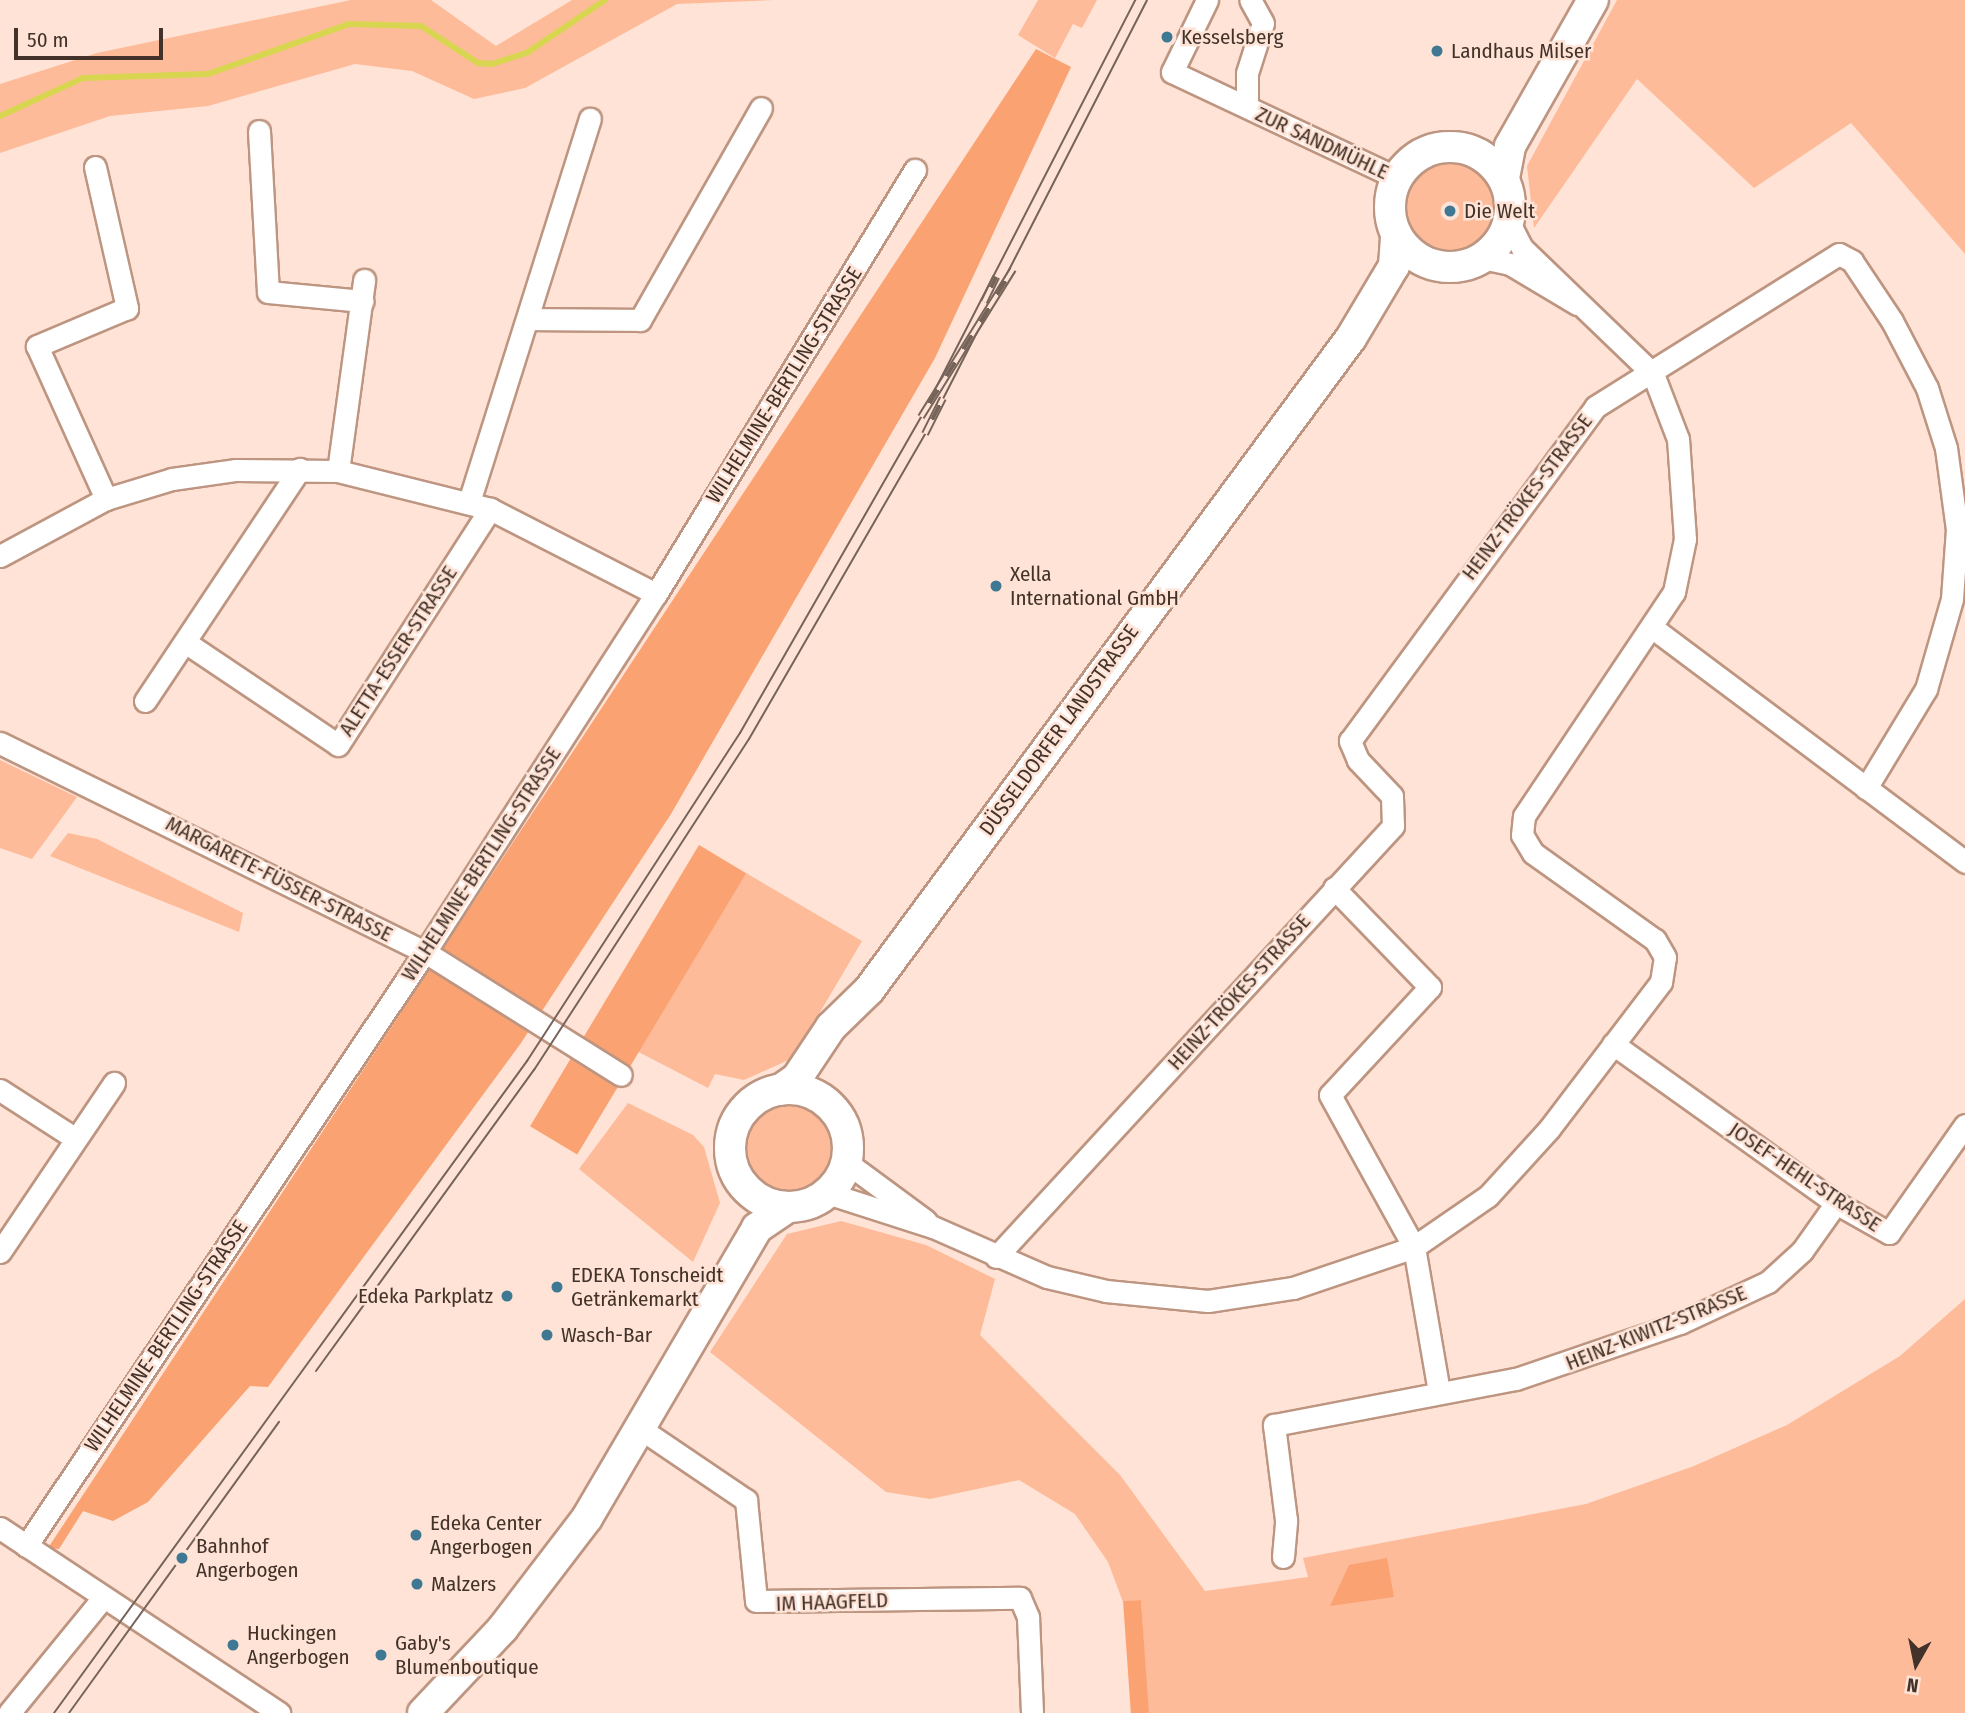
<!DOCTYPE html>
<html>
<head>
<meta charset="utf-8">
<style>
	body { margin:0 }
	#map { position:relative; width:1965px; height:1713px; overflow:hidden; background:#fee3d6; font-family:"Fira Sans Condensed",sans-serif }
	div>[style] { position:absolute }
	.green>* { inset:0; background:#fdbb99 }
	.round { border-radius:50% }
	.forest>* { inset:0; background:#faa272; transform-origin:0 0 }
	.stream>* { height:6px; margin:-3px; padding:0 3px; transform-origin:3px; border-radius:3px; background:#d8d651 }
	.roads { filter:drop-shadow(2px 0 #bd9580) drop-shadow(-2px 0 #bd9580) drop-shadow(0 2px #bd9580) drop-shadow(0 -2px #bd9580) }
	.street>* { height:21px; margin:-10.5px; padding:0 10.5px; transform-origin:10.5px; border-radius:10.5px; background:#fff }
	.secondary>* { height:30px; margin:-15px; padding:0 15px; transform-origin:15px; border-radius:15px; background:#fff }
	.secondary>.ring { margin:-15px; padding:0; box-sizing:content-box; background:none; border:30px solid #fff; border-radius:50% }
	.tram>* { height:2px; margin:-1px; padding:0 1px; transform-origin:1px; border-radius:1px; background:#766359 }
	.rail>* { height:8px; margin-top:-4px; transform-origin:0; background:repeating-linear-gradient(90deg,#fee3d6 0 16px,#766359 0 32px); box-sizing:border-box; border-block:2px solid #766359 }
	.dots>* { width:19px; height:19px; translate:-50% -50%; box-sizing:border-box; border:4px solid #fee3d6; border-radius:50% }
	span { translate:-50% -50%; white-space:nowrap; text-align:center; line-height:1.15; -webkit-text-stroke:5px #fee3d6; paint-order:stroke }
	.poi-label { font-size:21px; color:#423229 }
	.left { translate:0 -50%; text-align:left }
	.right { translate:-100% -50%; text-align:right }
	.street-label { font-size:21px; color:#423229 }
	.north { position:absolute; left:1881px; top:1629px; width:70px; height:70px; -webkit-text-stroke:5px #fee3d6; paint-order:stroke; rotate:189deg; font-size:19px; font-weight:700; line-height:28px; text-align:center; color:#423229 }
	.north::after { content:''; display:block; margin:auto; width:24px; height:32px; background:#423229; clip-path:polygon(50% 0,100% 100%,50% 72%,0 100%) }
	.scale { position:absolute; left:14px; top:28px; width:149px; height:32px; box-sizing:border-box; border:4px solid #423229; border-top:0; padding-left:9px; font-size:21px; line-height:24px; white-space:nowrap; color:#423229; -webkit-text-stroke:5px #fee3d6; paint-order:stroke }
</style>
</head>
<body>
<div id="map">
	<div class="green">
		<div style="clip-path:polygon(351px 0,431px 0,496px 46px,572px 0,773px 0,677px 4px,525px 88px,474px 99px,412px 71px,355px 64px,208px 106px,110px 116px,0 153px,0 84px,97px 53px)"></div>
		<div style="clip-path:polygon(1038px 0,1097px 0,1082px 28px,1073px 24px,1055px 58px,1018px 35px)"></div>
		<div style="clip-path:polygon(1617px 0,1965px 0,1965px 254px,1851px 123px,1754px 188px,1637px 79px,1534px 228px,1527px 166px)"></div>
		<div class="round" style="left:1402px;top:159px;width:96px;height:96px"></div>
		<div style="clip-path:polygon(0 760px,77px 797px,32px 859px,0 848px)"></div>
		<div style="clip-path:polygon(68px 833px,97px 839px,243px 913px,239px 932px,50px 856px)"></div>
		<div style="clip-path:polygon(746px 873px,862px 941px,793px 1058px,744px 1080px,715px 1074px,708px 1088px,627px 1046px)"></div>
		<div class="round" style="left:738px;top:1099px;width:96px;height:96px"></div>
		<div style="clip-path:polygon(628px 1103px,693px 1135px,704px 1147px,720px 1203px,693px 1262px,579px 1169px)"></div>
		<div style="clip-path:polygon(841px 1221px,926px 1245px,995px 1279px,980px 1335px,1120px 1475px,1205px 1591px,1308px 1577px,1303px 1558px,1586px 1504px,1694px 1466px,1787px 1425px,1900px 1356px,1965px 1299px,1965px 1713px,1148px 1713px,1141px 1600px,1123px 1602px,1108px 1562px,1075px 1514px,1019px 1480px,930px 1499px,886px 1492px,710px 1352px,787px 1234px)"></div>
	</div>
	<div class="forest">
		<div style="clip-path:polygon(1036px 49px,1071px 67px,935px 358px,671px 814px,521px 1043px,268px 1387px,250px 1386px,148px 1502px,113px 1521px,83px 1511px,59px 1549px,48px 1548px)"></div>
		<div style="left:699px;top:845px;width:55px;height:328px;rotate:31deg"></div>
		<div style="clip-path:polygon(1387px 1558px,1394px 1597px,1330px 1606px,1349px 1565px)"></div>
		<div style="left:1141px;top:1600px;width:113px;height:18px;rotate:86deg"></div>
	</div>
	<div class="stream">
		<div style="left:0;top:116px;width:91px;rotate:-24.6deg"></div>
		<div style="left:83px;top:78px;width:125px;rotate:-1.8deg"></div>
		<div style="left:208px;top:74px;width:150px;rotate:-19.5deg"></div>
		<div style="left:349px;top:24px;width:72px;rotate:1.6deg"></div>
		<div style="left:421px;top:26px;width:68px;rotate:33deg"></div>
		<div style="left:478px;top:63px;width:14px;rotate:4deg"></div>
		<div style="left:492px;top:64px;width:38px;rotate:-18deg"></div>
		<div style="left:528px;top:52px;width:93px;rotate:-34deg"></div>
	</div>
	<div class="roads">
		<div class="street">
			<div style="left:1207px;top:0;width:80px;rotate:115.9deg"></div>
			<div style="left:1172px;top:72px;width:249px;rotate:25.2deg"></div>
			<div style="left:1247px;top:107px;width:34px;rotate:-90deg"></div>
			<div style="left:1247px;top:73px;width:52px;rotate:-72.3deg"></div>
			<div style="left:1263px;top:23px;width:26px;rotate:-119deg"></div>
			<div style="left:259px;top:131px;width:161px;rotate:86.8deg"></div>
			<div style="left:268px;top:292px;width:95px;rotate:5.4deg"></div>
			<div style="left:95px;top:167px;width:145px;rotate:77.2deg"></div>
			<div style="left:127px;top:308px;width:98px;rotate:157.1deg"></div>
			<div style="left:37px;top:346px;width:168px;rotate:65.7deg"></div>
			<div style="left:1482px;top:258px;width:29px;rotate:12deg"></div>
			<div style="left:1510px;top:264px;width:78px;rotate:30.8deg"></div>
			<div style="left:532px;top:319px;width:108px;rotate:0.5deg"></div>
			<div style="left:640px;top:320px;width:244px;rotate:-60.3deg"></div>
			<div style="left:338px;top:471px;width:193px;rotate:-82.2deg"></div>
			<div style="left:469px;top:502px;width:402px;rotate:-72.5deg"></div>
			<div style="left:0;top:556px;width:120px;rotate:-28.3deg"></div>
			<div style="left:106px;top:499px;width:69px;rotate:-16.9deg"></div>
			<div style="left:172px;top:479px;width:65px;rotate:-8deg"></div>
			<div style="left:236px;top:470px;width:102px;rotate:0.6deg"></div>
			<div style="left:338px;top:471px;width:157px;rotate:14deg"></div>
			<div style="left:490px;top:509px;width:186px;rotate:27.1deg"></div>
			<div style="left:1654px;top:629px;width:389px;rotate:36.8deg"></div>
			<div style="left:185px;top:642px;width:184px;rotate:33.9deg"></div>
			<div style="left:338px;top:745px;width:281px;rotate:-57.2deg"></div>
			<div style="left:145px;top:701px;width:279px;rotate:-56.3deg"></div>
			<div style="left:0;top:743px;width:474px;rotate:26.2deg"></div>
			<div style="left:425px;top:952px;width:231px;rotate:32.1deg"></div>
			<div style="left:1334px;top:888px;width:138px;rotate:45.9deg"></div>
			<div style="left:1430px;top:987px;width:147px;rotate:132.8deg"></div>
			<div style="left:1330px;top:1095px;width:174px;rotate:61.1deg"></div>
			<div style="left:1414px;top:1247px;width:147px;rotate:80.2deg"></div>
			<div style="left:1613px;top:1044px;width:274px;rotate:35.5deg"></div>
			<div style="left:1836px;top:1203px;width:61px;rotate:29.5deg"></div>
			<div style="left:1889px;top:1233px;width:132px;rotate:-54.9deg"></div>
			<div style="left:0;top:1090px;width:90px;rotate:32.8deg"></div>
			<div style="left:846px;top:1162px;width:99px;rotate:36.4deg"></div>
			<div style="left:827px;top:1193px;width:111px;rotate:17.8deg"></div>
			<div style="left:933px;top:1227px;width:124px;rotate:23.7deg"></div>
			<div style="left:1047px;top:1277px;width:61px;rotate:13.3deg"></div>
			<div style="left:1106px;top:1291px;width:102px;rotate:5.6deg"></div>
			<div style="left:1208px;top:1301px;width:86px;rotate:-8.7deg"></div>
			<div style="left:1293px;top:1288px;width:128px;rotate:-18.7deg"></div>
			<div style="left:1414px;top:1247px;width:90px;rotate:-34.6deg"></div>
			<div style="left:1488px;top:1196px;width:91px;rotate:-47.7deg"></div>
			<div style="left:1549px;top:1129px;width:185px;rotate:-52.7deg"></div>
			<div style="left:1661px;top:982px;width:25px;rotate:-81deg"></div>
			<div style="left:1665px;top:957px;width:20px;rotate:-120deg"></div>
			<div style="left:1655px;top:940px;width:150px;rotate:-144.5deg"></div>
			<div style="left:1533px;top:853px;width:21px;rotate:-121deg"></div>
			<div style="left:1522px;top:835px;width:19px;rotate:-84deg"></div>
			<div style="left:1524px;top:816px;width:270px;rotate:-56.2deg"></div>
			<div style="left:1674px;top:592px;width:54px;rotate:-78.3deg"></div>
			<div style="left:1685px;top:539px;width:100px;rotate:-94deg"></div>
			<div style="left:1678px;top:439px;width:70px;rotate:-111deg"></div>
			<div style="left:1653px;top:374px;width:182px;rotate:-136.1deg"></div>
			<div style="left:1522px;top:248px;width:29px;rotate:-117deg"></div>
			<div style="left:0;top:1252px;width:204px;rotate:-56deg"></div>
			<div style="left:996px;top:1257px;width:586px;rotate:-47.35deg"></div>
			<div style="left:1393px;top:826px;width:30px;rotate:-92deg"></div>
			<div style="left:1392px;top:796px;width:50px;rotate:-133.4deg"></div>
			<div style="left:1358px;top:760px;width:21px;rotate:-113deg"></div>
			<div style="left:1350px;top:741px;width:414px;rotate:-53.7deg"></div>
			<div style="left:1595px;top:407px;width:288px;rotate:-32.1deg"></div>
			<div style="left:1839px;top:254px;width:15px;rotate:28deg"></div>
			<div style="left:1852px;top:261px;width:72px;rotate:56.3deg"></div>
			<div style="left:1892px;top:321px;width:76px;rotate:62.4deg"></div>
			<div style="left:1927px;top:388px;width:63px;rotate:72.4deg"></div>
			<div style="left:1946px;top:448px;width:82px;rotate:82.3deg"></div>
			<div style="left:1957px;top:529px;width:70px;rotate:94.1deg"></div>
			<div style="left:1952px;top:599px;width:94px;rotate:106.1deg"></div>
			<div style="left:1926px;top:689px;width:116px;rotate:121.2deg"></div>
			<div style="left:641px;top:1429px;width:127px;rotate:34.1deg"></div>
			<div style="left:746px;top:1500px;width:101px;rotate:84.3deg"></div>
			<div style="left:756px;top:1601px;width:264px;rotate:-0.7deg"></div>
			<div style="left:1020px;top:1598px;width:21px;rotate:67deg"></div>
			<div style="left:1028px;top:1617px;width:96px;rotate:87.6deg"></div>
			<div style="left:0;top:1528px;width:335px;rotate:33.5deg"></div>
			<div style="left:26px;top:1546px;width:716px;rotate:-56.11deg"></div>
			<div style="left:425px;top:952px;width:426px;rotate:-57.2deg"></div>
			<div style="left:656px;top:594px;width:497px;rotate:-58.6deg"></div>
			<div style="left:1283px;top:1557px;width:37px;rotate:-85deg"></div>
			<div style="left:1286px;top:1520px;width:96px;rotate:-97.2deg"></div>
			<div style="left:1274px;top:1425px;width:246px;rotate:-10.8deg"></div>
			<div style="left:1516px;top:1379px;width:173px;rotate:-18.9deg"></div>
			<div style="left:1680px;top:1323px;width:97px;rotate:-25deg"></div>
			<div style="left:1768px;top:1282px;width:46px;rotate:-42.4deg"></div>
			<div style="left:1802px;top:1251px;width:59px;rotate:-54.7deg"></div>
			<div style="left:9px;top:1713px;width:146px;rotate:-50.8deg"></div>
		</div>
		<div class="secondary">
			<div class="ring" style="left:1390px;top:147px;width:90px;height:90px"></div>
			<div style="left:1504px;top:178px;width:33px;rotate:-79deg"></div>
			<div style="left:1510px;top:146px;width:168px;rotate:-60.4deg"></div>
			<div class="ring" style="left:730px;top:1089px;width:88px;height:88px"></div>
			<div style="left:780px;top:1090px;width:21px;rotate:-35deg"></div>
			<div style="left:797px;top:1078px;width:61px;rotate:-56.3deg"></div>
			<div style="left:831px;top:1027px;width:53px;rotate:-44.2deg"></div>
			<div style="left:869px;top:990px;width:811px;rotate:-53.53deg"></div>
			<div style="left:1351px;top:338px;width:84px;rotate:-59.2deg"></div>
			<div style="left:1394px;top:266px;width:32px;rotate:-86deg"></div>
			<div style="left:423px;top:1713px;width:117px;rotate:-46.7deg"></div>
			<div style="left:503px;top:1628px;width:138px;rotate:-52.6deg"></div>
			<div style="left:587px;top:1518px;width:336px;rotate:-59.6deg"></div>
			<div style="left:757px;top:1228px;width:37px;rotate:-34deg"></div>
		</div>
	</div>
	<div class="tram">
		<div style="left:316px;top:1371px;width:372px;rotate:-54.1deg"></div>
		<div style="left:534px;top:1070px;width:395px;rotate:-57deg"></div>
		<div style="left:749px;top:739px;width:352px;rotate:-60deg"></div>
		<div style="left:925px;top:434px;width:487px;rotate:-62.9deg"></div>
		<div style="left:54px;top:1713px;width:806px;rotate:-54.04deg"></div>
		<div style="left:527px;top:1061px;width:391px;rotate:-57deg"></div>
		<div style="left:740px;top:733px;width:364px;rotate:-60.2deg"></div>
		<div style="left:921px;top:417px;width:469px;rotate:-62.8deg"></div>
		<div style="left:69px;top:1713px;width:359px;rotate:-54.2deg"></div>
	</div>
	<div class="rail">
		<div style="left:984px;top:302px;width:28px;rotate:-64deg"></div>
		<div style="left:921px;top:417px;width:174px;rotate:-58.1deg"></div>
		<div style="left:925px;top:434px;width:40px;rotate:-63.4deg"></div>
	</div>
	<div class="dots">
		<div style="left:1167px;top:37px;background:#3f7892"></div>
		<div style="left:1437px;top:51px;background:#3f7892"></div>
		<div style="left:1450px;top:211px;background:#3f7892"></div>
		<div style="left:996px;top:586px;background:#3f7892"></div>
		<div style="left:557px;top:1287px;background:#3f7892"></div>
		<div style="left:507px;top:1296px;background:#3f7892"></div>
		<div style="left:547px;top:1335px;background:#3f7892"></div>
		<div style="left:416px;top:1535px;background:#3f7892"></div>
		<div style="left:182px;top:1558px;background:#3f7892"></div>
		<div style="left:417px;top:1584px;background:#3f7892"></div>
		<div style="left:233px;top:1645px;background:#3f7892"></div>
		<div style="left:381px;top:1655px;background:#3f7892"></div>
	</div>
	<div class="poi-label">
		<span class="left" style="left:1181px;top:37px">Kesselsberg</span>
		<span class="left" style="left:1451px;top:51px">Landhaus Milser</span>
		<span class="left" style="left:1464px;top:211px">Die Welt</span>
		<span class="left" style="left:1010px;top:586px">Xella<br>International GmbH</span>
		<span class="left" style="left:571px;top:1287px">EDEKA Tonscheidt<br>Getränkemarkt</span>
		<span class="right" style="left:493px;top:1296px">Edeka Parkplatz</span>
		<span class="left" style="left:561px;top:1335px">Wasch-Bar</span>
		<span class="left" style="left:430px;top:1535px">Edeka Center<br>Angerbogen</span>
		<span class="left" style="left:196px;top:1558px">Bahnhof<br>Angerbogen</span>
		<span class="left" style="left:431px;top:1584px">Malzers</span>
		<span class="left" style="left:247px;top:1645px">Huckingen<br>Angerbogen</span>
		<span class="left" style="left:395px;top:1655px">Gaby's<br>Blumenboutique</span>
	</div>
	<div class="street-label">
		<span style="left:1322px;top:143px;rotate:25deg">ZUR SANDMÜHLE</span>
		<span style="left:784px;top:385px;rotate:-58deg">WILHELMINE-BERTLING-STRASSE</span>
		<span style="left:1527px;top:497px;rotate:-53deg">HEINZ-TRÖKES-STRASSE</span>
		<span style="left:398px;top:651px;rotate:-57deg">ALETTA-ESSER-STRASSE</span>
		<span style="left:1059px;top:730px;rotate:-54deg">DÜSSELDORFER LANDSTRASSE</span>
		<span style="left:481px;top:864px;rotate:-57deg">WILHELMINE-BERTLING-STRASSE</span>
		<span style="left:279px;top:879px;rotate:27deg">MARGARETE-FÜSSER-STRASSE</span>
		<span style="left:1239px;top:992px;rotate:-48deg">HEINZ-TRÖKES-STRASSE</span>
		<span style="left:1805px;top:1177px;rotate:34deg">JOSEF-HEHL-STRASSE</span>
		<span style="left:1656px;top:1328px;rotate:-22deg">HEINZ-KIWITZ-STRASSE</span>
		<span style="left:166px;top:1336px;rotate:-56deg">WILHELMINE-BERTLING-STRASSE</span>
		<span style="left:832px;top:1602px;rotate:-2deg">IM HAAGFELD</span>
	</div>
	<div class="north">N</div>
	<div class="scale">50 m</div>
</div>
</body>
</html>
